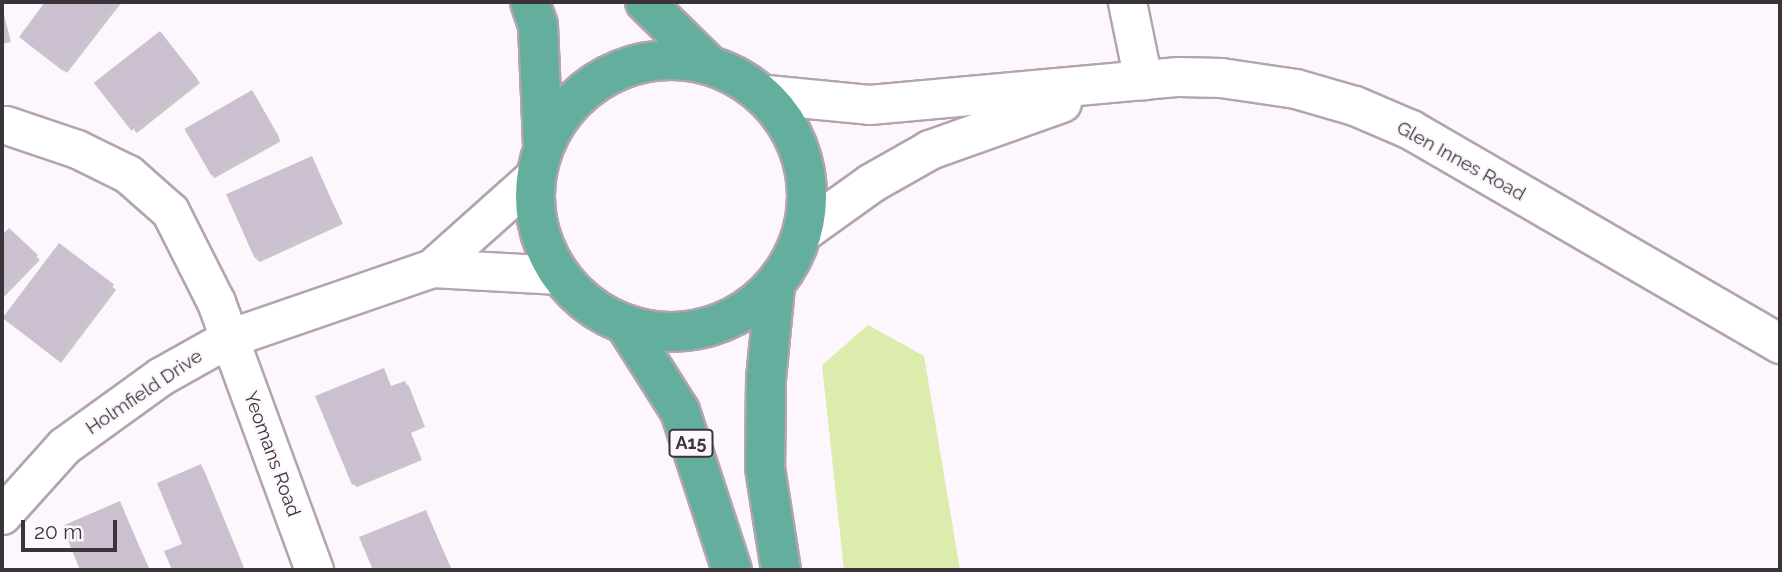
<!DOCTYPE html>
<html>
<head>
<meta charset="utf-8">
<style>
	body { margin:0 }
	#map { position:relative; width:1782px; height:572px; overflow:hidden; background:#fdf7fd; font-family:Raleway,sans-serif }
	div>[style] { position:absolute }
	.green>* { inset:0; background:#dbecac }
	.shadow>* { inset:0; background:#0003; transform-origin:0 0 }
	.building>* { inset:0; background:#cac0d0; transform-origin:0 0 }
	.roads { filter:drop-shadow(2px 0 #b2a4b1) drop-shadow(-2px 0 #b2a4b1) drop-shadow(0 2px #b2a4b1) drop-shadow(0 -2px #b2a4b1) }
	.minor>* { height:37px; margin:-18.5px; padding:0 18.5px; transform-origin:18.5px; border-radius:18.5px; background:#fff }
	.secondary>* { height:38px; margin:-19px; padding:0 19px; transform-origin:19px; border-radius:19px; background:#fff }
	.trunk>* { height:38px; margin:-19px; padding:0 19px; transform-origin:19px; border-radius:19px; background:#64ae9e }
	.trunk>.ring { margin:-19px; padding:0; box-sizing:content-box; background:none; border:38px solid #64ae9e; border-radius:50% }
	span { translate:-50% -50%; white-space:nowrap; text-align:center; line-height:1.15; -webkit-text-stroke:5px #fdf7fd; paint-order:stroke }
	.shield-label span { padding:2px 5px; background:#fdf7fd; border:2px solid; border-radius:5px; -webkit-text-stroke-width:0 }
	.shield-label { font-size:18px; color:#3a343a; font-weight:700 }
	.street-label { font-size:19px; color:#3a343a }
	.frame { position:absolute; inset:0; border:4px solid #3a343a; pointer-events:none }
	.scale { position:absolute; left:21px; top:520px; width:96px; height:32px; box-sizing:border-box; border:4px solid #3a343a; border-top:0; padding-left:9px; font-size:21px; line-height:24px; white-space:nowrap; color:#3a343a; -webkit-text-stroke:5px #fdf7fd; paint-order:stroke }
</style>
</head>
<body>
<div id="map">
	<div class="green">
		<div style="clip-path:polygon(868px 325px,924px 356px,960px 570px,844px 570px,822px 365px)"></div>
	</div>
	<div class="shadow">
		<div style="clip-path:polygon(47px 2px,122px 2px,67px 73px,21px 37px)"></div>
		<div style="clip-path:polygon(2px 7px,11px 42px,2px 44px)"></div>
		<div style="clip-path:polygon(163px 37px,200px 83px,137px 133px,134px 130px)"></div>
		<div style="left:255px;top:95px;width:53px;height:76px;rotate:61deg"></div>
		<div style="clip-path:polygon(311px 158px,343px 224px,260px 262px,256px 259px)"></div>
		<div style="clip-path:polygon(9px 230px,40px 260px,2px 299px,2px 237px)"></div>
		<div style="clip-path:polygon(113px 287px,116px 290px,61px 363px,7px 321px)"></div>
		<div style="clip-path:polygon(383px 370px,392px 388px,405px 383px,409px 386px,425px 427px,411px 433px,422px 460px,357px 487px,353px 484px)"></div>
		<div style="clip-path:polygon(200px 467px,204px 470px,245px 570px,173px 570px,166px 552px,184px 545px)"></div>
		<div style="clip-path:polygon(120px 504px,150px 570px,82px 570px,64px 526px)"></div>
		<div style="clip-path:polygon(426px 512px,452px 570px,375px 570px,362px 538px)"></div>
	</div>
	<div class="building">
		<div style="clip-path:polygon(45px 2px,116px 2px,63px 71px,19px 37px)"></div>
		<div style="left:160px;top:31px;width:61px;height:84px;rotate:52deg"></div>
		<div style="left:252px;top:90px;width:54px;height:78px;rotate:60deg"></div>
		<div style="left:312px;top:156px;width:70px;height:94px;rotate:66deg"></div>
		<div style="clip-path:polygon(9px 228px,38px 255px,2px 292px,2px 235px)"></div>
		<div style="left:59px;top:243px;width:69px;height:94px;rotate:37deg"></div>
		<div style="clip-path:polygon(384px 368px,391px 386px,405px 381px,423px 423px,409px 430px,420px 457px,352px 485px,315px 396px)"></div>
		<div style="clip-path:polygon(201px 464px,244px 570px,172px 570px,164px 551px,182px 544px,157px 483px)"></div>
		<div style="clip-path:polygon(120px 501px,149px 570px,80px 570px,62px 526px)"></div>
		<div style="clip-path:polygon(426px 510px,451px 570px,373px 570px,359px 537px)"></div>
	</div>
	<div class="roads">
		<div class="minor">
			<div style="left:1127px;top:2px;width:80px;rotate:78.4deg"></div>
			<div style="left:6px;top:125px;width:75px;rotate:18.7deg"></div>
			<div style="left:77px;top:149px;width:57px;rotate:26.1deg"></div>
			<div style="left:128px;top:174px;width:56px;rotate:41.4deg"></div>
			<div style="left:170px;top:211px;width:102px;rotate:63.2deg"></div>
			<div style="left:216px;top:302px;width:285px;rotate:69.9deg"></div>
			<div style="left:432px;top:268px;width:138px;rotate:-41.8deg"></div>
			<div style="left:2px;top:515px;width:93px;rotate:-48.1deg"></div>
			<div style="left:64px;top:446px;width:120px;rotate:-35.8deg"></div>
			<div style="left:161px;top:376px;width:78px;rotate:-29.2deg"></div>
			<div style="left:229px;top:338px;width:215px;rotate:-19deg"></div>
			<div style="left:432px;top:268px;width:127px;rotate:3.2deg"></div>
		</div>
		<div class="secondary">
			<div style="left:767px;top:95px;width:103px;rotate:5.5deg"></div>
			<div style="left:870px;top:105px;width:310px;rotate:-5.2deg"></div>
			<div style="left:1179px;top:77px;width:42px;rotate:1.4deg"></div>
			<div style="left:1221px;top:78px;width:76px;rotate:8.3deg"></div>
			<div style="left:1296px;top:89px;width:61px;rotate:16.1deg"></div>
			<div style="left:1355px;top:106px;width:61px;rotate:23.2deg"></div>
			<div style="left:1411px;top:130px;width:427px;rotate:30.1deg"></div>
			<div style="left:805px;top:231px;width:82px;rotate:-35.6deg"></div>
			<div style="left:872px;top:183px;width:67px;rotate:-29.6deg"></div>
			<div style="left:930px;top:150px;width:140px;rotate:-19.6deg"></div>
		</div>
		<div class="trunk">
			<div style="left:530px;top:2px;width:24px;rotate:71deg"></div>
			<div style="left:538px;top:25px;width:119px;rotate:87.6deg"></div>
			<div style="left:645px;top:2px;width:84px;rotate:44.5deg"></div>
			<div class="ring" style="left:535px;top:60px;width:234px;height:234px"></div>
			<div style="left:775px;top:287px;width:92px;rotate:95.6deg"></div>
			<div style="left:766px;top:379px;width:89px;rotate:90.6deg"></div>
			<div style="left:765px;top:468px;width:103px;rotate:81.1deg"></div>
			<div style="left:626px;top:326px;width:101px;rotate:57.6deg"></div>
			<div style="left:680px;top:411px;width:167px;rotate:71.9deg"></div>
		</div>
	</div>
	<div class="shield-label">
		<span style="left:691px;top:443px">A15</span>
	</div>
	<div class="street-label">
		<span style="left:1461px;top:161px;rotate:29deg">Glen Innes Road</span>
		<span style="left:144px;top:392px;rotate:-34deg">Holmfield Drive</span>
		<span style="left:272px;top:454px;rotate:70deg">Yeomans Road</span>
	</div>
	<div class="frame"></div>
	<div class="scale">20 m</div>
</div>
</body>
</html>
